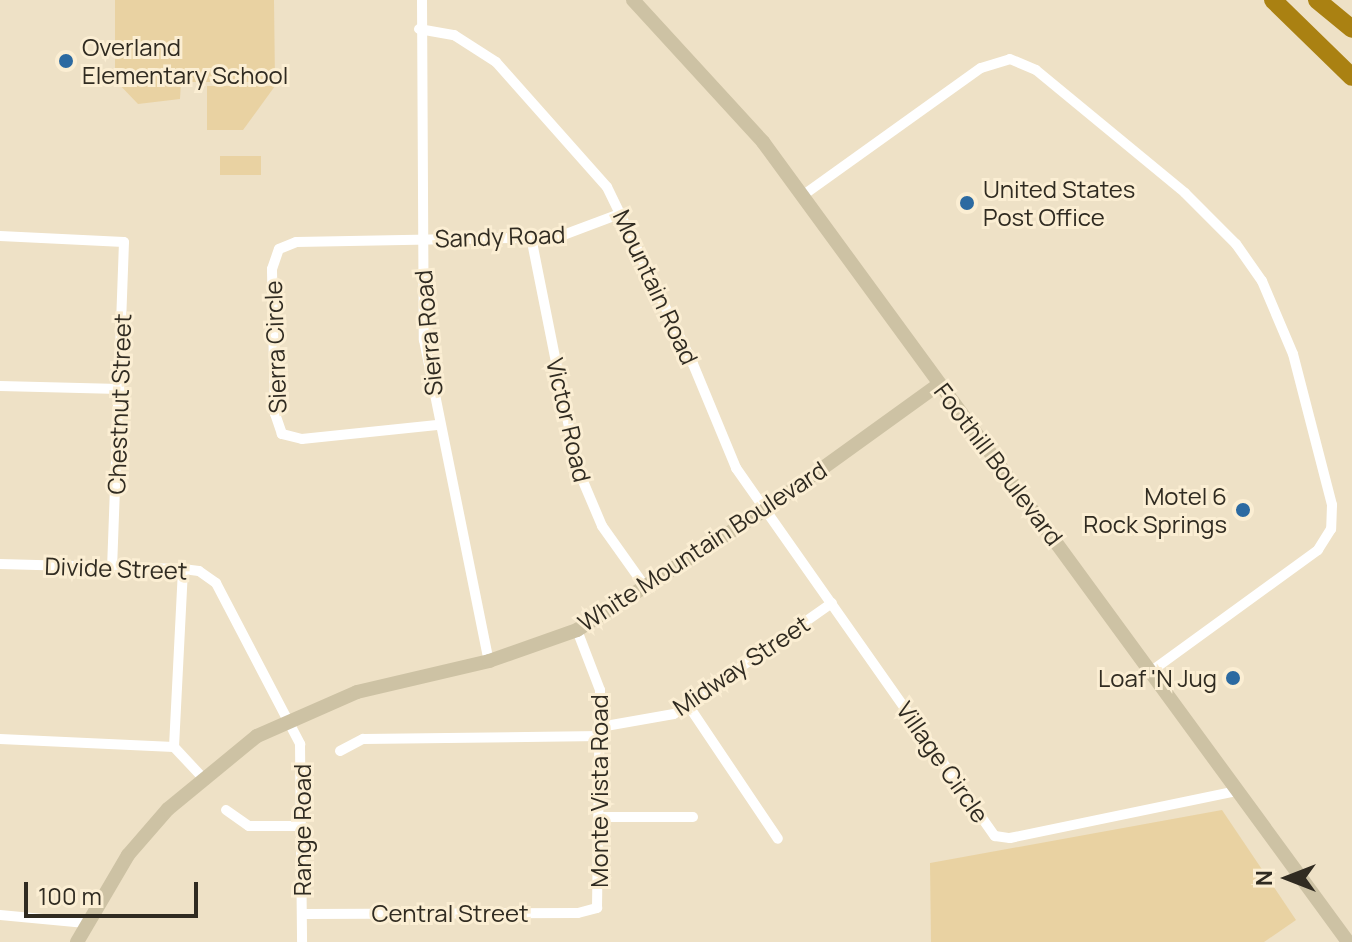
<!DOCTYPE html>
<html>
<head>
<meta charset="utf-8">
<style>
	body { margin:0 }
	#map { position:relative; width:1352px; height:942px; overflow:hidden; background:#eee1c6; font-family:Manrope,sans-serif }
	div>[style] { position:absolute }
	.green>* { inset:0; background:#e9d2a2; transform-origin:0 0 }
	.street>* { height:10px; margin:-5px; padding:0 5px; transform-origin:5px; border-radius:5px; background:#fff }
	.secondary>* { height:14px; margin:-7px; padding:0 7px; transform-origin:7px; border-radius:7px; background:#cdc2a4 }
	.highway>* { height:18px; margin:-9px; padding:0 9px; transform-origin:9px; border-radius:9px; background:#aa8112 }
	.dots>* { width:22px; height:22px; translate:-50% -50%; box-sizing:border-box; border:4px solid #fbeed3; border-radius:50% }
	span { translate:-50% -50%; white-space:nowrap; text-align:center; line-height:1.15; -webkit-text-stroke:6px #fbeed3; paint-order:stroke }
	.poi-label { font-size:24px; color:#302b21 }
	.left { translate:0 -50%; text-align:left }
	.right { translate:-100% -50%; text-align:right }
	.street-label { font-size:24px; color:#302b21 }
	.north { position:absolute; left:1248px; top:838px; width:80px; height:80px; -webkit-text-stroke:6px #fbeed3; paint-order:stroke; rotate:270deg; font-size:22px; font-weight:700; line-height:32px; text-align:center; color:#302b21 }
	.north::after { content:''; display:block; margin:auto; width:28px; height:36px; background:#302b21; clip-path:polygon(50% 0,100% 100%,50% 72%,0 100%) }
	.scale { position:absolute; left:24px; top:882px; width:174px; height:36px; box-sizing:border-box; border:4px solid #302b21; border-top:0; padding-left:10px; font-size:24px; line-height:28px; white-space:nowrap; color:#302b21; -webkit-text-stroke:6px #fbeed3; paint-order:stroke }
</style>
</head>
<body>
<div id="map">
	<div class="green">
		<div style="clip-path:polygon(115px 0,274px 0,275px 82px,181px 82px,180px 99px,138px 104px,115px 80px)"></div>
		<div style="clip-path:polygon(207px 86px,275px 86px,243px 130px,207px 130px)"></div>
		<div style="left:220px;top:156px;width:41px;height:19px"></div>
		<div style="clip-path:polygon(1222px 810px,1296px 920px,1264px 942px,931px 942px,930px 863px)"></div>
	</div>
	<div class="street">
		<div style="left:422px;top:0;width:340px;rotate:89.7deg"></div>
		<div style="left:424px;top:340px;width:328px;rotate:78.6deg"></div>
		<div style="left:419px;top:29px;width:36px;rotate:10deg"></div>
		<div style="left:454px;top:35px;width:50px;rotate:32.7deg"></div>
		<div style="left:496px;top:62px;width:167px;rotate:48.4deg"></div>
		<div style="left:607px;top:187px;width:197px;rotate:64.1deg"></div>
		<div style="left:693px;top:364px;width:113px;rotate:67.5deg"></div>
		<div style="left:736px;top:468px;width:450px;rotate:54.9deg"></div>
		<div style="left:995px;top:836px;width:15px;rotate:8deg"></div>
		<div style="left:1010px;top:838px;width:231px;rotate:-11.7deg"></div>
		<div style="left:802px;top:196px;width:220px;rotate:-35.6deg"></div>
		<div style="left:981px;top:68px;width:30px;rotate:-17deg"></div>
		<div style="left:1010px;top:59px;width:28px;rotate:23deg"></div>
		<div style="left:1036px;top:70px;width:193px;rotate:39.5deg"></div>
		<div style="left:1185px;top:193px;width:72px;rotate:45deg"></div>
		<div style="left:1236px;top:244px;width:45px;rotate:54.9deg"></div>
		<div style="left:1262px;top:281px;width:79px;rotate:67deg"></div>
		<div style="left:1293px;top:354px;width:156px;rotate:75.5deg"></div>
		<div style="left:1332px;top:505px;width:24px;rotate:92deg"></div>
		<div style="left:1331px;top:529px;width:25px;rotate:122deg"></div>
		<div style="left:1318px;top:550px;width:208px;rotate:144deg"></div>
		<div style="left:0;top:236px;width:124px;rotate:2.8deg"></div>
		<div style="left:124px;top:242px;width:325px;rotate:92.1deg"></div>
		<div style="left:531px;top:237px;width:235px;rotate:78.7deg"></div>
		<div style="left:577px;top:467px;width:64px;rotate:67deg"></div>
		<div style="left:602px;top:526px;width:76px;rotate:54.6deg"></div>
		<div style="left:0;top:386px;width:120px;rotate:1.4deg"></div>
		<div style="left:437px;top:425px;width:136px;rotate:174.1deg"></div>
		<div style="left:302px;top:439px;width:21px;rotate:-166deg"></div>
		<div style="left:282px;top:434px;width:21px;rotate:-109deg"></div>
		<div style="left:275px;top:414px;width:145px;rotate:-91.2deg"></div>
		<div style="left:272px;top:269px;width:21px;rotate:-71deg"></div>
		<div style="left:279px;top:249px;width:18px;rotate:-22deg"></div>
		<div style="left:296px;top:242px;width:262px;rotate:-1.1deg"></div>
		<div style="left:558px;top:237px;width:68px;rotate:-20.6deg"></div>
		<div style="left:0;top:564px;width:183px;rotate:1.6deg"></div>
		<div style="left:183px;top:569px;width:16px;rotate:7deg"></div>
		<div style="left:199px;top:571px;width:21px;rotate:35deg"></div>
		<div style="left:216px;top:583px;width:182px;rotate:62.4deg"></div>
		<div style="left:300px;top:744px;width:198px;rotate:89.4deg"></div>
		<div style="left:688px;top:705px;width:161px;rotate:56.1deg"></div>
		<div style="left:600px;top:727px;width:75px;rotate:-10deg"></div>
		<div style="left:674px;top:714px;width:193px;rotate:-35.1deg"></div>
		<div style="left:0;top:739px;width:174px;rotate:2.6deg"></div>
		<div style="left:174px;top:747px;width:42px;rotate:46.9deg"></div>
		<div style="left:174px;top:747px;width:178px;rotate:-87.1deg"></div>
		<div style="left:340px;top:751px;width:26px;rotate:-28deg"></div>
		<div style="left:363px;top:739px;width:238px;rotate:-0.7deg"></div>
		<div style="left:226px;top:810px;width:28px;rotate:35deg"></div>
		<div style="left:249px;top:826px;width:52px"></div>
		<div style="left:601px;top:817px;width:92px"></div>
		<div style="left:303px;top:914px;width:275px;rotate:-0.2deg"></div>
		<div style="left:578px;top:913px;width:20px;rotate:-15deg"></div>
		<div style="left:597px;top:908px;width:218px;rotate:-89.2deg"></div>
		<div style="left:600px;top:690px;width:64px;rotate:-111deg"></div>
		<div style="left:0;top:915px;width:86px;rotate:5.3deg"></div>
	</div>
	<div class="secondary">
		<div style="left:633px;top:0;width:193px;rotate:47.5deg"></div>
		<div style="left:763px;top:142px;width:991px;rotate:53.82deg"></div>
		<div style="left:77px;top:942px;width:101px;rotate:-59.6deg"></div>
		<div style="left:128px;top:855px;width:61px;rotate:-49deg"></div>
		<div style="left:168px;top:809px;width:115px;rotate:-39.4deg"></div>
		<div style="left:257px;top:736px;width:109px;rotate:-23.7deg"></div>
		<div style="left:357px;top:692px;width:136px;rotate:-13.2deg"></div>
		<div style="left:489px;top:661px;width:93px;rotate:-19.4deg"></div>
		<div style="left:577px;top:630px;width:224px;rotate:-32.6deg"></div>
		<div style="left:766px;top:509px;width:213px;rotate:-35.8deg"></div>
	</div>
	<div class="highway">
		<div style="left:1273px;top:0;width:110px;rotate:44.3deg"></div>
		<div style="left:1317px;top:0;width:45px;rotate:39.6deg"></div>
	</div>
	<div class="dots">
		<div style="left:66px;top:61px;background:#2c6aa1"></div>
		<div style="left:967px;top:203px;background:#2c6aa1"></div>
		<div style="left:1243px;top:510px;background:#2c6aa1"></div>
		<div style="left:1233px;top:678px;background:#2c6aa1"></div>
	</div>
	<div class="poi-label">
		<span class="left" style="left:82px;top:61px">Overland<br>Elementary School</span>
		<span class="left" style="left:983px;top:203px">United States<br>Post Office</span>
		<span class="right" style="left:1227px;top:510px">Motel 6<br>Rock Springs</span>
		<span class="right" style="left:1217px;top:678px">Loaf 'N Jug</span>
	</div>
	<div class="street-label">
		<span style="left:500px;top:236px;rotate:-2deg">Sandy Road</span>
		<span style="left:656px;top:287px;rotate:65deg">Mountain Road</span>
		<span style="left:428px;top:333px;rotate:-95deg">Sierra Road</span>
		<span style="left:275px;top:347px;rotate:-92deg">Sierra Circle</span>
		<span style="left:119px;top:404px;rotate:-88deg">Chestnut Street</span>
		<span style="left:569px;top:420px;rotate:77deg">Victor Road</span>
		<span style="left:999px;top:464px;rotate:53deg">Foothill Boulevard</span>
		<span style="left:702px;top:546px;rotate:-33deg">White Mountain Boulevard</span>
		<span style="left:116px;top:568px;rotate:2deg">Divide Street</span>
		<span style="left:741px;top:665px;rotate:-34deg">Midway Street</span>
		<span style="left:943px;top:762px;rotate:55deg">Village Circle</span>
		<span style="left:599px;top:791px;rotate:-90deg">Monte Vista Road</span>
		<span style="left:302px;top:830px;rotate:-90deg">Range Road</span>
		<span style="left:450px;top:913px">Central Street</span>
	</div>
	<div class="north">N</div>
	<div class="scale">100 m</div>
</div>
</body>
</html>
